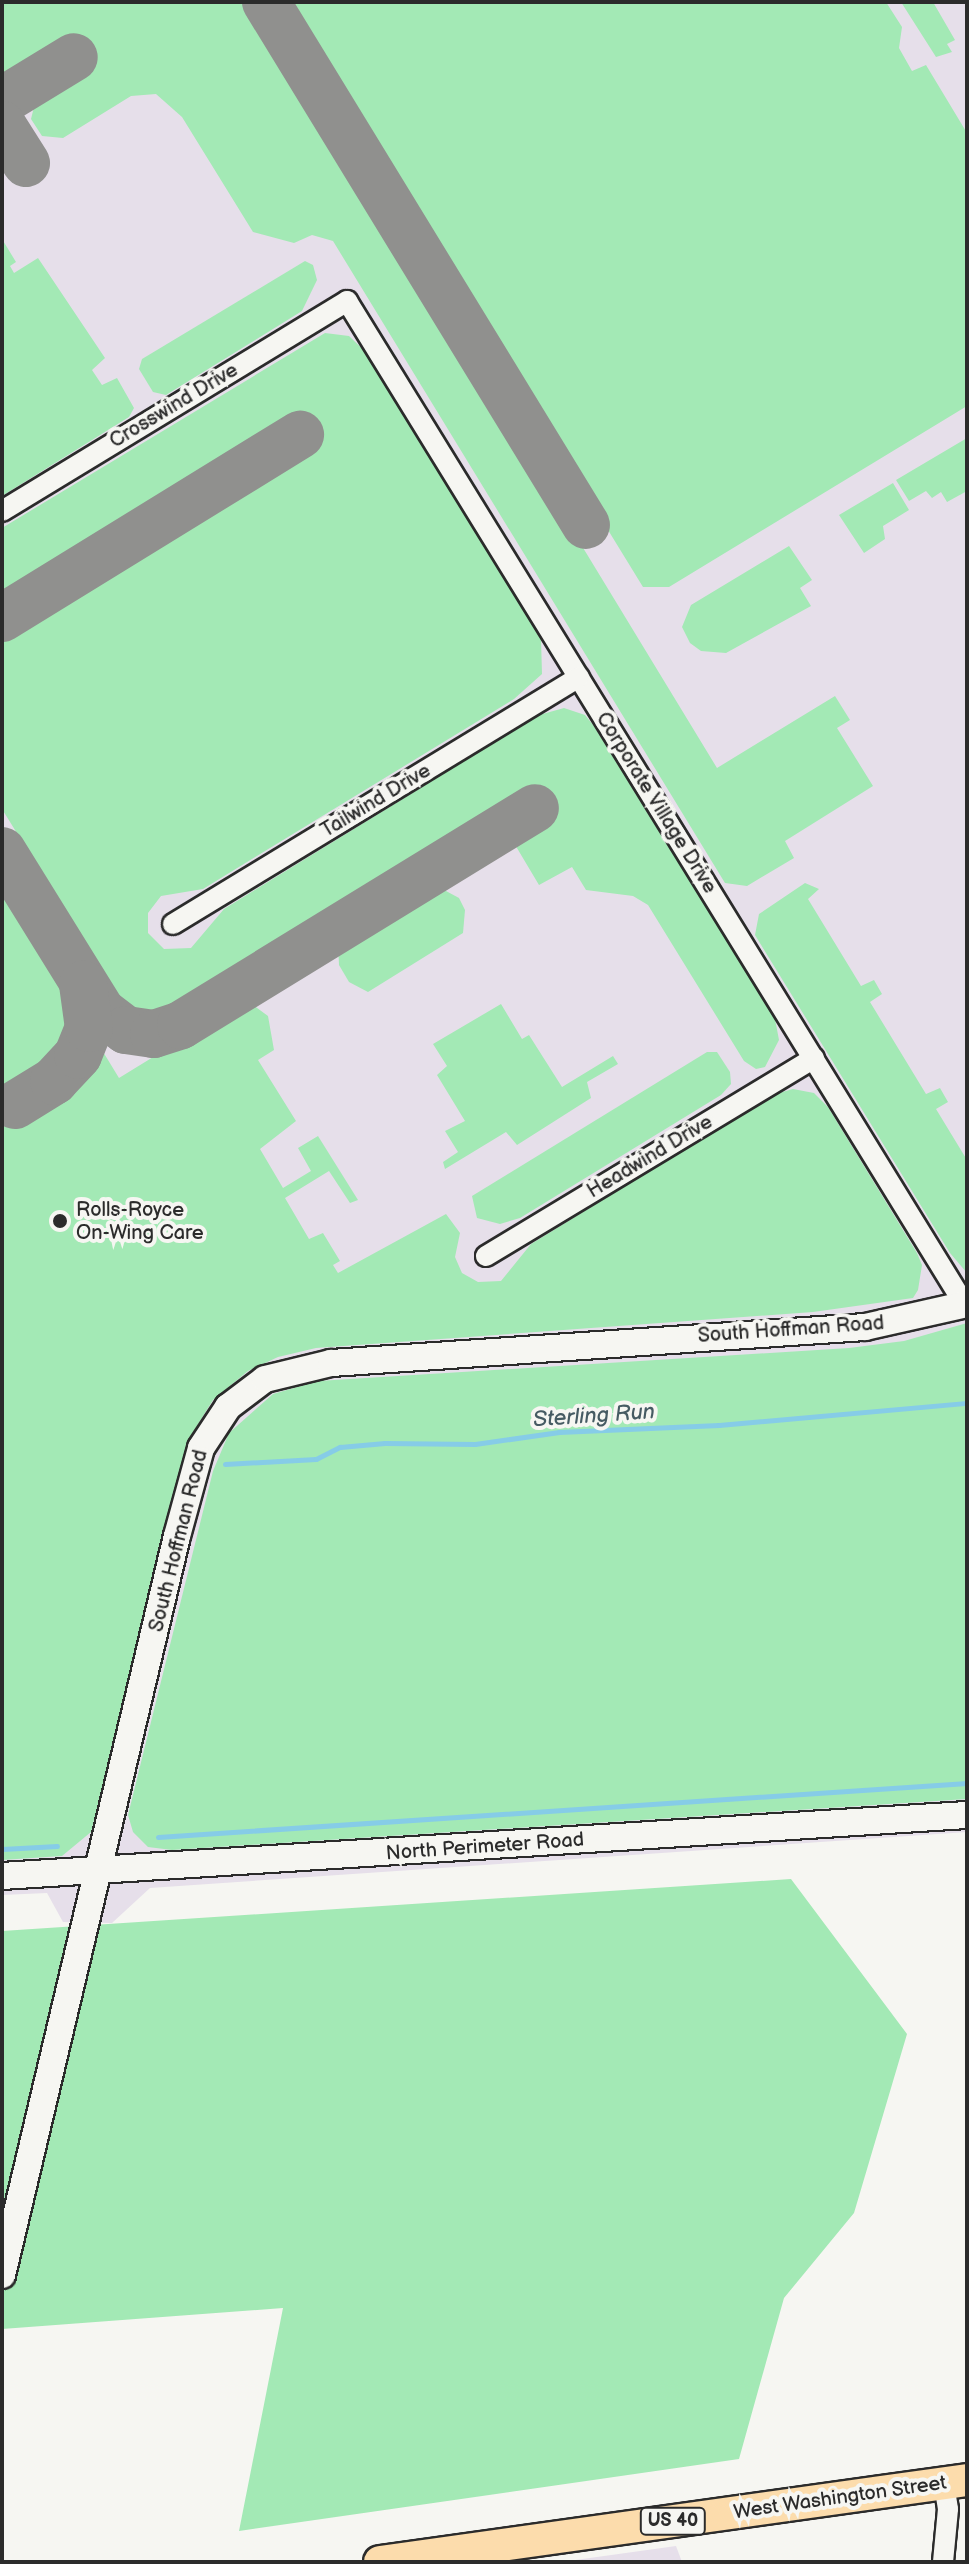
<!DOCTYPE html>
<html>
<head>
<meta charset="utf-8">
<style>
	body { margin:0 }
	#map { position:relative; width:969px; height:2564px; overflow:hidden; background:#f6f6f2; font-family:"Balsamiq Sans",sans-serif }
	div>[style] { position:absolute }
	.built>* { inset:0; background:#e6dfea }
	.green>* { inset:0; background:#a3e9b5 }
	.stream>* { height:5px; margin:-2.5px; padding:0 2.5px; transform-origin:2.5px; border-radius:2.5px; background:#86cce7 }
	.taxiway>* { height:48px; margin:-24px; padding:0 24px; transform-origin:24px; border-radius:24px; background:#90908e }
	.roads { filter:drop-shadow(2px 0 #2b2b2b) drop-shadow(-2px 0 #2b2b2b) drop-shadow(0 2px #2b2b2b) drop-shadow(0 -2px #2b2b2b) }
	.minor>* { height:20px; margin:-10px; padding:0 10px; transform-origin:10px; border-radius:10px; background:#f6f6f2 }
	.tertiary>* { height:26px; margin:-13px; padding:0 13px; transform-origin:13px; border-radius:13px; background:#f6f6f2 }
	.primary>* { height:32px; margin:-16px; padding:0 16px; transform-origin:16px; border-radius:16px; background:#fcdcac }
	.dots>* { width:22px; height:22px; translate:-50% -50%; box-sizing:border-box; border:4px solid #f6f6f2; border-radius:50% }
	span { translate:-50% -50%; white-space:nowrap; text-align:center; line-height:1.15; -webkit-text-stroke:8px #f6f6f2; paint-order:stroke }
	.shield-label span { padding:2px 6px; background:#f6f6f2; border:2px solid; border-radius:6px; -webkit-text-stroke-width:0 }
	.shield-label { font-size:18px; color:#2b2b2b; font-weight:700 }
	.street-label { font-size:20px; color:#2b2b2b }
	.poi-label { font-size:20px; color:#2b2b2b }
	.left { translate:0 -50%; text-align:left }
	.water-label { font-size:22px; color:#465b63; font-style:italic }
	.frame { position:absolute; inset:0; border:4px solid #2b2b2b; pointer-events:none }
</style>
</head>
<body>
<div id="map">
	<div class="built">
		<div style="clip-path:polygon(2px 2px,967px 2px,967px 1832px,150px 1888px,112px 1923px,63px 1922px,47px 1893px,2px 1895px)"></div>
		<div style="clip-path:polygon(676px 2546px,682px 2562px,561px 2562px)"></div>
	</div>
	<div class="green">
		<div style="clip-path:polygon(2px 2px,251px 2px,717px 768px,835px 696px,850px 720px,837px 728px,873px 786px,785px 841px,794px 858px,747px 886px,725px 883px,333px 241px,312px 235px,294px 243px,253px 232px,182px 117px,156px 94px,131px 96px,63px 138px,42px 136px,31px 119px,37px 95px,87px 64px,72px 40px,2px 83px)"></div>
		<div style="clip-path:polygon(284px 2px,886px 2px,902px 27px,899px 48px,912px 71px,926px 65px,967px 133px,967px 406px,669px 587px,643px 587px)"></div>
		<div style="clip-path:polygon(901px 2px,933px 2px,955px 40px,947px 44px,952px 52px,936px 57px)"></div>
		<div style="clip-path:polygon(2px 239px,16px 262px,10px 266px,14px 273px,38px 258px,105px 358px,92px 370px,102px 385px,117px 378px,134px 408px,129px 417px,2px 496px)"></div>
		<div style="clip-path:polygon(305px 261px,313px 265px,317px 280px,302px 311px,166px 395px,153px 392px,139px 369px,142px 359px)"></div>
		<div style="clip-path:polygon(325px 333px,349px 336px,370px 356px,541px 639px,542px 674px,514px 699px,203px 889px,161px 896px,148px 913px,148px 933px,164px 949px,191px 948px,224px 909px,539px 715px,564px 708px,585px 715px,594px 726px,775px 1019px,779px 1040px,765px 1067px,756px 1069px,744px 1061px,648px 905px,633px 896px,586px 890px,572px 867px,539px 885px,511px 838px,546px 818px,531px 793px,208px 991px,153px 1013px,131px 1007px,117px 995px,2px 809px,2px 633px,317px 440px,302px 416px,2px 600px,2px 528px)"></div>
		<div style="clip-path:polygon(967px 438px,967px 491px,947px 502px,941px 492px,932px 498px,926px 491px,909px 501px,896px 480px)"></div>
		<div style="clip-path:polygon(893px 483px,909px 510px,883px 526px,885px 539px,864px 553px,839px 515px)"></div>
		<div style="clip-path:polygon(789px 546px,812px 580px,800px 588px,811px 606px,726px 653px,701px 651px,690px 643px,682px 627px,691px 605px)"></div>
		<div style="clip-path:polygon(805px 883px,819px 889px,808px 899px,861px 986px,874px 980px,882px 994px,870px 1002px,926px 1094px,940px 1088px,948px 1102px,936px 1109px,967px 1160px,967px 1273px,950px 1253px,755px 935px,759px 914px)"></div>
		<div style="clip-path:polygon(433px 884px,459px 898px,465px 910px,463px 933px,368px 992px,349px 982px,339px 965px,338px 942px)"></div>
		<div style="clip-path:polygon(2px 886px,119px 1078px,246px 1000px,268px 1016px,274px 1050px,258px 1060px,296px 1121px,260px 1149px,283px 1188px,311px 1171px,298px 1148px,318px 1136px,358px 1200px,350px 1203px,329px 1171px,285px 1198px,309px 1239px,323px 1233px,340px 1261px,333px 1265px,338px 1273px,446px 1214px,460px 1233px,455px 1257px,462px 1273px,478px 1282px,501px 1281px,531px 1244px,775px 1094px,793px 1089px,814px 1093px,828px 1107px,917px 1253px,922px 1265px,918px 1290px,913px 1298px,813px 1312px,316px 1348px,278px 1357px,248px 1371px,213px 1400px,190px 1437px,91px 1832px,62px 1856px,2px 1860px)"></div>
		<div style="clip-path:polygon(501px 1004px,522px 1039px,529px 1035px,562px 1087px,613px 1056px,618px 1064px,587px 1082px,591px 1098px,517px 1145px,506px 1132px,445px 1169px,443px 1162px,458px 1152px,445px 1131px,465px 1121px,437px 1075px,447px 1066px,433px 1044px)"></div>
		<div style="clip-path:polygon(707px 1052px,717px 1052px,730px 1072px,731px 1084px,721px 1095px,520px 1218px,500px 1224px,477px 1218px,472px 1196px)"></div>
		<div style="clip-path:polygon(967px 1323px,967px 1799px,172px 1850px,148px 1847px,133px 1832px,128px 1815px,213px 1471px,229px 1433px,273px 1394px,318px 1381px,849px 1348px,904px 1341px)"></div>
		<div style="clip-path:polygon(791px 1879px,907px 2034px,854px 2213px,784px 2298px,739px 2459px,239px 2531px,283px 2308px,2px 2329px,2px 1931px)"></div>
	</div>
	<div class="stream">
		<div style="left:225px;top:1464px;width:91px;rotate:-3.1deg"></div>
		<div style="left:316px;top:1459px;width:27px;rotate:-27deg"></div>
		<div style="left:340px;top:1447px;width:45px;rotate:-5.1deg"></div>
		<div style="left:385px;top:1443px;width:90px;rotate:0.6deg"></div>
		<div style="left:475px;top:1444px;width:85px;rotate:-8.1deg"></div>
		<div style="left:559px;top:1432px;width:160px;rotate:-2.5deg"></div>
		<div style="left:719px;top:1425px;width:249px;rotate:-5.1deg"></div>
		<div style="left:158px;top:1837px;width:811px;rotate:-3.82deg"></div>
		<div style="left:2px;top:1849px;width:55px;rotate:-3.1deg"></div>
	</div>
	<div class="taxiway">
		<div style="left:266px;top:2px;width:613px;rotate:58.54deg"></div>
		<div style="left:2px;top:101px;width:84px;rotate:-31.4deg"></div>
		<div style="left:2px;top:125px;width:45px;rotate:57.7deg"></div>
		<div style="left:2px;top:618px;width:350px;rotate:-31.6deg"></div>
		<div style="left:2px;top:851px;width:190px;rotate:58.2deg"></div>
		<div style="left:102px;top:1012px;width:30px;rotate:37deg"></div>
		<div style="left:126px;top:1030px;width:28px;rotate:8deg"></div>
		<div style="left:154px;top:1034px;width:28px;rotate:-18deg"></div>
		<div style="left:181px;top:1025px;width:415px;rotate:-31.5deg"></div>
		<div style="left:15px;top:1105px;width:46px;rotate:-31.6deg"></div>
		<div style="left:54px;top:1081px;width:35px;rotate:-47deg"></div>
		<div style="left:78px;top:1055px;width:29px;rotate:-68deg"></div>
		<div style="left:89px;top:1028px;width:44px;rotate:-97.8deg"></div>
	</div>
	<div class="roads">
		<div class="minor">
			<div style="left:2px;top:511px;width:404px;rotate:-31.3deg"></div>
			<div style="left:347px;top:301px;width:1179px;rotate:58.39deg"></div>
			<div style="left:173px;top:924px;width:475px;rotate:-31.3deg"></div>
			<div style="left:486px;top:1256px;width:383px;rotate:-31.1deg"></div>
			<div style="left:943px;top:2562px;width:53px;rotate:-84.6deg"></div>
			<div style="left:948px;top:2509px;width:26px;rotate:-99deg"></div>
		</div>
		<div class="tertiary">
			<div style="left:2px;top:1876px;width:967px;rotate:-3.62deg"></div>
			<div style="left:2px;top:2275px;width:759px;rotate:-76.68deg"></div>
			<div style="left:177px;top:1536px;width:91px;rotate:-74.7deg"></div>
			<div style="left:201px;top:1448px;width:49px;rotate:-56.6deg"></div>
			<div style="left:228px;top:1407px;width:46px;rotate:-37.1deg"></div>
			<div style="left:265px;top:1379px;width:68px;rotate:-13.6deg"></div>
			<div style="left:331px;top:1363px;width:535px;rotate:-3.86deg"></div>
			<div style="left:865px;top:1327px;width:105px;rotate:-12.7deg"></div>
		</div>
		<div class="primary">
			<div style="left:380px;top:2562px;width:593px;rotate:-7.95deg"></div>
		</div>
	</div>
	<div class="dots">
		<div style="left:60px;top:1221px;background:#2b2b2b"></div>
	</div>
	<div class="shield-label">
		<span style="left:673px;top:2521px">US 40</span>
	</div>
	<div class="street-label">
		<span style="left:174px;top:406px;rotate:-31deg">Crosswind Drive</span>
		<span style="left:376px;top:801px;rotate:-31deg">Tailwind Drive</span>
		<span style="left:656px;top:803px;rotate:58deg">Corporate Village Drive</span>
		<span style="left:650px;top:1157px;rotate:-31deg">Headwind Drive</span>
		<span style="left:791px;top:1330px;rotate:-4deg">South Hoffman Road</span>
		<span style="left:179px;top:1541px;rotate:-76deg">South Hoffman Road</span>
		<span style="left:485px;top:1847px;rotate:-4deg">North Perimeter Road</span>
		<span style="left:840px;top:2498px;rotate:-8deg">West Washington Street</span>
	</div>
	<div class="poi-label">
		<span class="left" style="left:76px;top:1222px">Rolls-Royce<br>On-Wing Care</span>
	</div>
	<div class="water-label">
		<span style="left:594px;top:1416px;rotate:-4deg">Sterling Run</span>
	</div>
	<div class="frame"></div>
</div>
</body>
</html>
